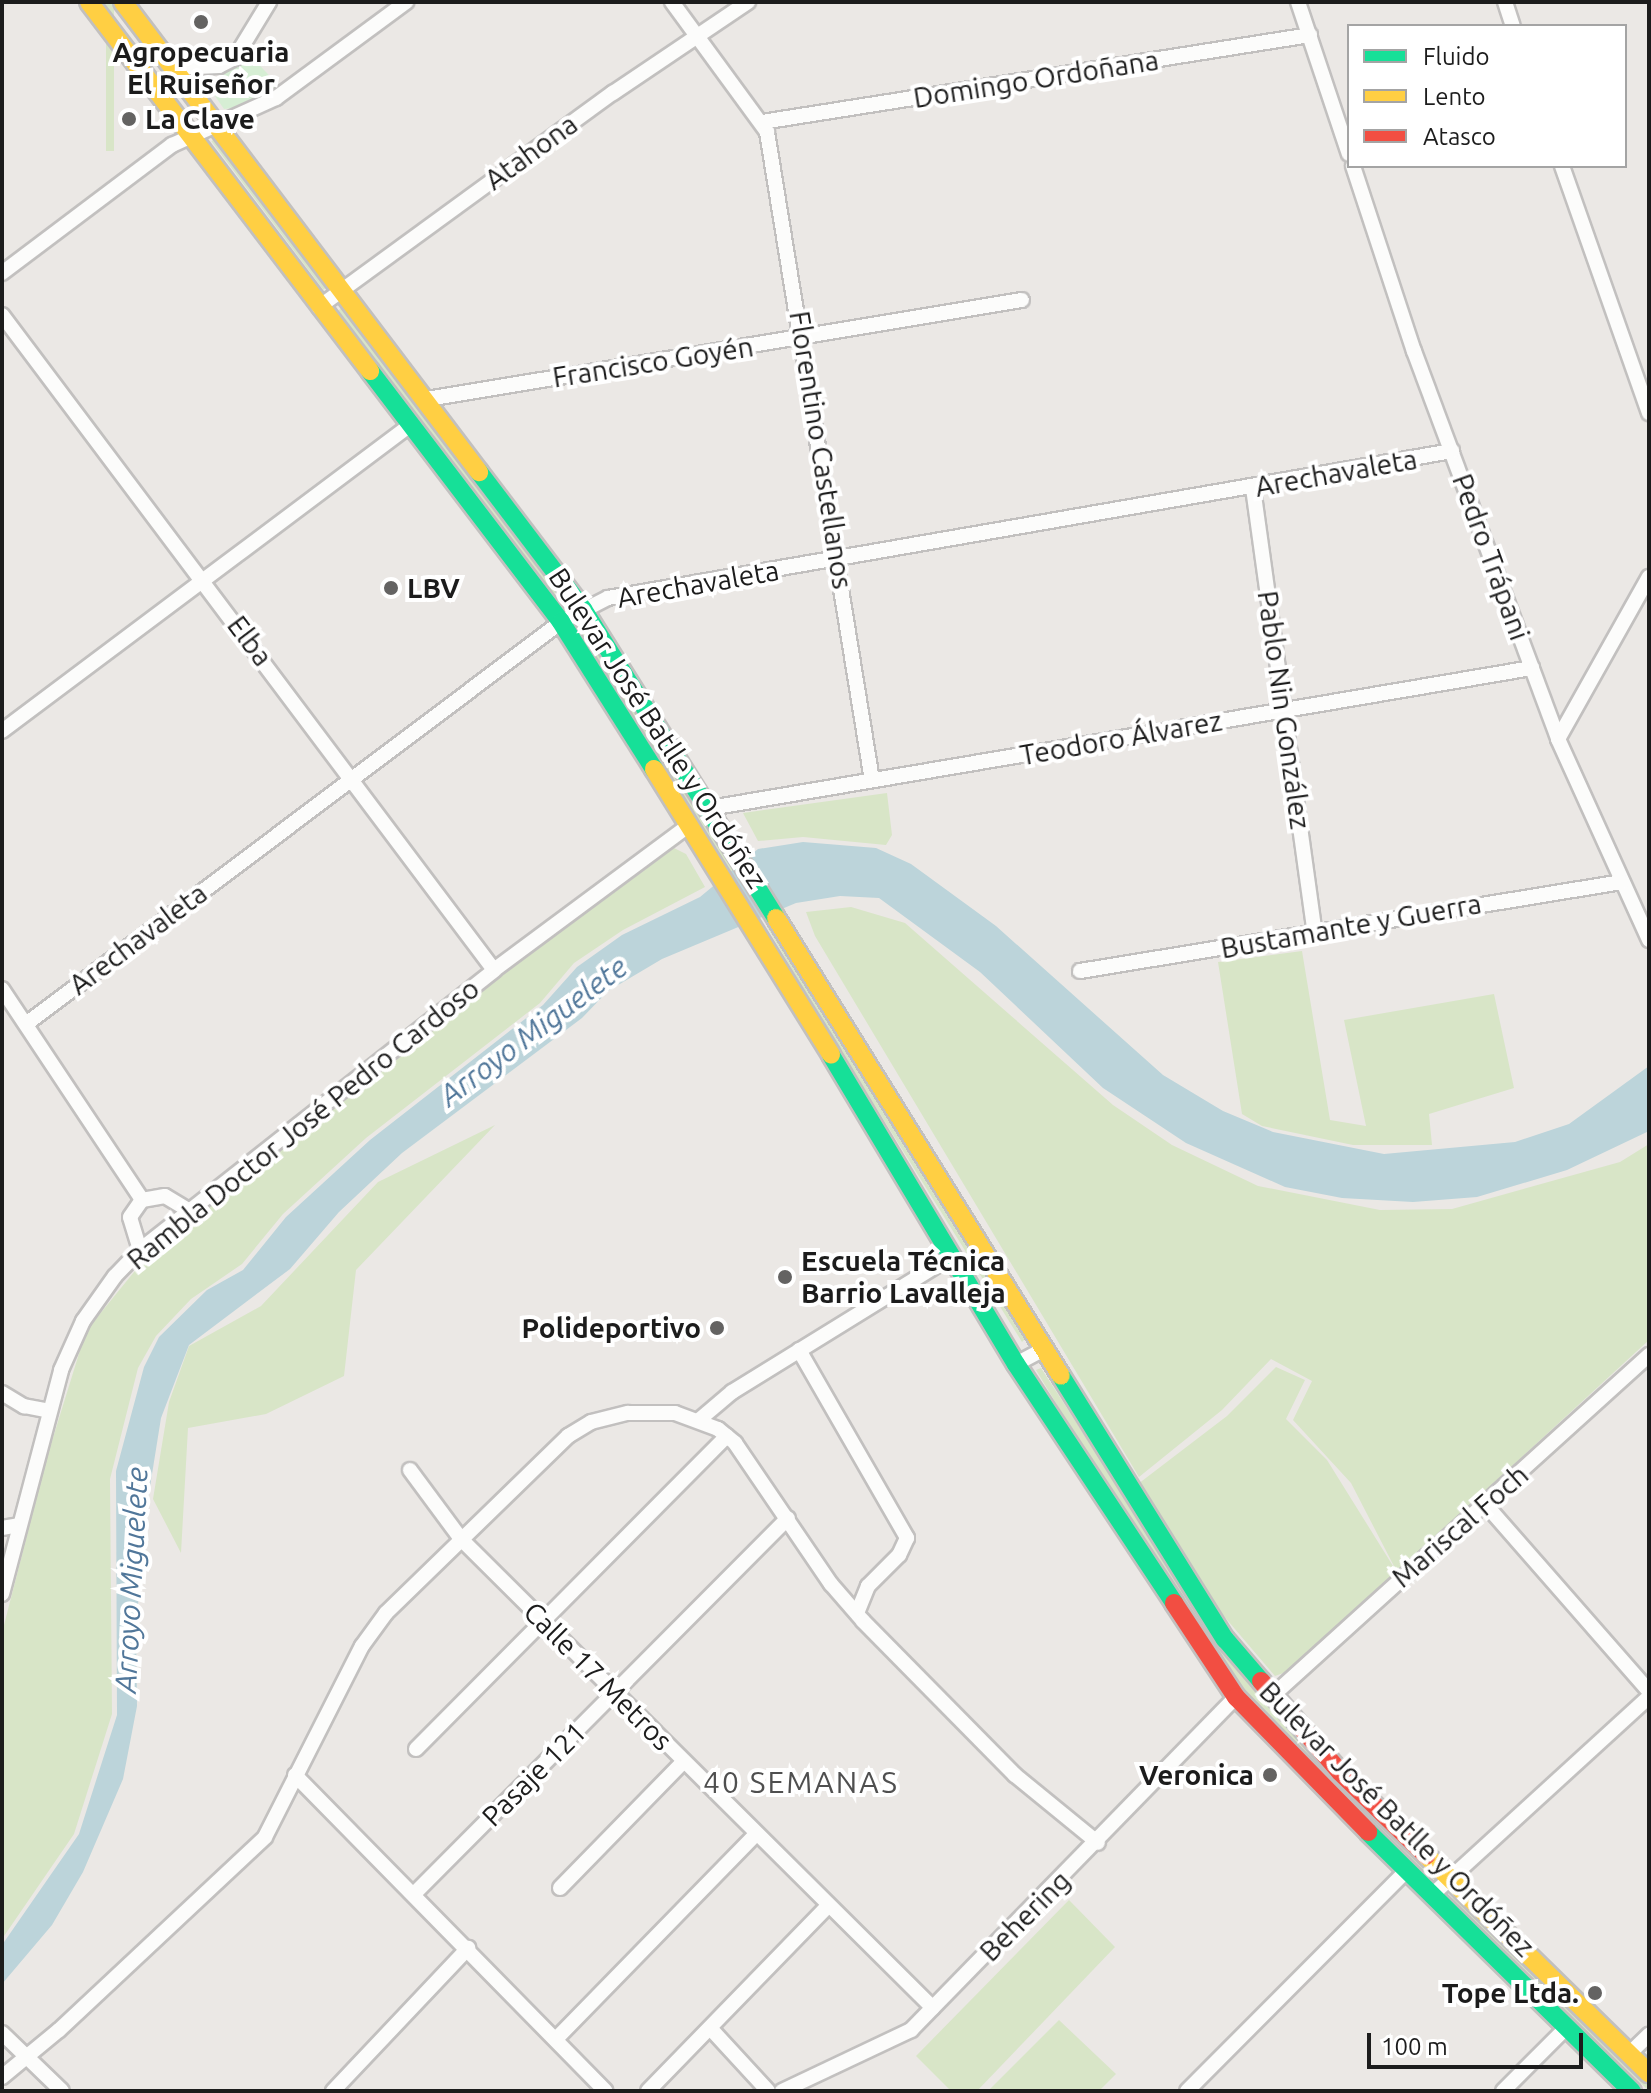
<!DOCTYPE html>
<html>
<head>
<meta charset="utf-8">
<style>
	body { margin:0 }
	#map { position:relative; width:1651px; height:2093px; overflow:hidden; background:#ebe8e5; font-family:Ubuntu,sans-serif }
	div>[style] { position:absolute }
	.grass>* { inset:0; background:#d8e5c7; transform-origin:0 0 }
	.park>* { inset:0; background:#d6eed4 }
	.water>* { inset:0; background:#bcd4da }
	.roads { filter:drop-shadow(2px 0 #c2c0bf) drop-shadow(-2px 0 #c2c0bf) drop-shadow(0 2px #c2c0bf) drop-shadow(0 -2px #c2c0bf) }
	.street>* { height:14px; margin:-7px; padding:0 7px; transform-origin:7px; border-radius:7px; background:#fcfcfb }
	.fast>* { height:18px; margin:-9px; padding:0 9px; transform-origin:9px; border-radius:9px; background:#16e098 }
	.slow>* { height:18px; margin:-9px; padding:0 9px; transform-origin:9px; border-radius:9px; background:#ffcf43 }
	.jam>* { height:18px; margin:-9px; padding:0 9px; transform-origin:9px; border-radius:9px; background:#f24e42 }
	.dots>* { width:22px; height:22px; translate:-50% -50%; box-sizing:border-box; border:4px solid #fff; border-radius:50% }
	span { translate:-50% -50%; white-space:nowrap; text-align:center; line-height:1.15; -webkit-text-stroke:8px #fff; paint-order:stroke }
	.poi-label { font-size:28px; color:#1c1c1c; font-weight:700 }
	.left { translate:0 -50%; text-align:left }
	.right { translate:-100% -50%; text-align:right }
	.street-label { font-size:28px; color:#1c1c1c }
	.water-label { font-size:30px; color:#51779a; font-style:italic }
	.neighbourhood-label { font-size:30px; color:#4f4f4f; letter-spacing:2px }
	.frame { position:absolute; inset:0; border:4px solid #1c1c1c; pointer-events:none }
	.legend { position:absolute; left:1347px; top:24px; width:280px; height:144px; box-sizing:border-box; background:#fff; border:2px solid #a4a4a4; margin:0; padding:10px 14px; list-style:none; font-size:24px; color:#1c1c1c }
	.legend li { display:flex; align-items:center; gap:16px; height:40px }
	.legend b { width:40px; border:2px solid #a4a4a4 }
	.scale { position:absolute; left:1367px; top:2033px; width:216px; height:36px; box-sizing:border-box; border:4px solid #1c1c1c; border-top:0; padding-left:10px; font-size:24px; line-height:28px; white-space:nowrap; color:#1c1c1c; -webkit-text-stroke:6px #fff; paint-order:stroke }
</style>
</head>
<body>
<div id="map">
	<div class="grass">
		<div style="left:106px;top:2px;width:8px;height:149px"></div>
		<div style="left:217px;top:137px;width:186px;height:7px;rotate:53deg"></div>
		<div style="left:343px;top:307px;width:356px;height:6px;rotate:53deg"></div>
		<div style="clip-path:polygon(581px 619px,741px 873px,733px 877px,575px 622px)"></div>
		<div style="clip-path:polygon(887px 793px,892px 835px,886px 845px,803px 837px,758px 841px,743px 813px)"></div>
		<div style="clip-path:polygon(674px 848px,686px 854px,705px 887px,623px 930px,574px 963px,540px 1003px,366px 1138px,283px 1214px,242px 1264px,191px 1299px,156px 1336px,138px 1368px,110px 1479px,112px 1714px,74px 1834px,2px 1939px,2px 1633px,47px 1457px,86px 1331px,147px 1256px,505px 973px)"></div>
		<div style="clip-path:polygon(851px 907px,905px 923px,1113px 1105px,1172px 1145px,1258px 1186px,1380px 1210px,1452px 1209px,1620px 1162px,1649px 1144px,1649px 1340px,1397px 1572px,1351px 1483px,1293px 1420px,1312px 1381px,1271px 1359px,1222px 1410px,1139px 1477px,815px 936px,806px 912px)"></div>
		<div style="clip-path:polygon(771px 924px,1025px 1339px,1022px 1342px,829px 1032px,767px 927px)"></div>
		<div style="clip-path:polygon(1302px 951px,1330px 1120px,1366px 1126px,1344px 1020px,1494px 994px,1514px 1088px,1429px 1114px,1432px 1145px,1353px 1145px,1262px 1126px,1242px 1114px,1218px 962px)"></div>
		<div style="clip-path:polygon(495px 1125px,356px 1270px,344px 1376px,266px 1414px,188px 1428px,181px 1553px,153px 1499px,169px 1402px,189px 1346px,261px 1306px,378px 1182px)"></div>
		<div style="clip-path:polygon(1276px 1367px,1305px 1380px,1286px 1419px,1327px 1460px,1398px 1574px,1289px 1671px,1275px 1676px,1217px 1608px,1138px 1484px,1227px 1416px)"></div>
		<div style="clip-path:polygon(1041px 1368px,1227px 1656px,1309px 1751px,1434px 1876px,1432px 1881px,1309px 1763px,1240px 1684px,1117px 1504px,1036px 1370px)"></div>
		<div style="clip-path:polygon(1454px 1897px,1649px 2085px,1649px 2091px,1450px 1901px)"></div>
		<div style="clip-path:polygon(1069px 1900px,1115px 1947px,977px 2091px,951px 2091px,916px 2056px)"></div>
		<div style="clip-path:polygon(1059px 2020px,1116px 2074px,1099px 2091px,988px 2091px)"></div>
	</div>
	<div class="park">
		<div style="clip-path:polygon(252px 57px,280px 87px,241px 107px,224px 109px,215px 96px,216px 79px)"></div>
	</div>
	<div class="water">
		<div style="clip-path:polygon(803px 842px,876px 848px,911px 864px,996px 926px,1163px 1075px,1223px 1111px,1273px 1132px,1384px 1154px,1515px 1142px,1569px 1124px,1649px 1066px,1649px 1131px,1567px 1170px,1477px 1197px,1413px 1202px,1342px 1198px,1285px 1187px,1186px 1143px,1103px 1088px,980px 972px,879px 898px,840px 896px,796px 903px,662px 959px,608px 991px,582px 1018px,402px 1153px,339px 1212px,290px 1269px,189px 1345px,161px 1418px,149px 1493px,136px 1625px,137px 1706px,123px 1779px,83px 1872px,52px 1925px,2px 1984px,2px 1945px,79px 1834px,117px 1715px,116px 1471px,144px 1367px,159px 1337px,207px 1290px,243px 1270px,286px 1217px,370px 1140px,543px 1005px,577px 967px,622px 935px,700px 897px,758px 849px)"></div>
	</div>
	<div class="roads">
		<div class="street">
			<div style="left:672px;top:2px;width:161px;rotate:53.8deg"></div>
			<div style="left:767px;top:132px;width:656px;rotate:80.8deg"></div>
			<div style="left:1298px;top:2px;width:160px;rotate:71.5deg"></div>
			<div style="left:1505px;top:2px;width:25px;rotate:72deg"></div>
			<div style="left:173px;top:68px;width:46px;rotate:-2.5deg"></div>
			<div style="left:219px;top:66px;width:18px;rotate:-27deg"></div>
			<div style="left:235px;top:58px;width:66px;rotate:-58.7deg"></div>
			<div style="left:762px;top:122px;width:555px;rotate:-9.02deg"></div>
			<div style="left:1353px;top:166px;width:195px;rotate:71.8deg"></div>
			<div style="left:1414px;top:351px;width:414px;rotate:69.6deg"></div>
			<div style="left:1558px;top:739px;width:221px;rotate:65.6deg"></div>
			<div style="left:1562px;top:166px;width:262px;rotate:70.6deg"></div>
			<div style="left:2px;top:273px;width:213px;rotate:-37deg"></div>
			<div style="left:172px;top:145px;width:114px;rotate:-24.3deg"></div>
			<div style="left:276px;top:98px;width:162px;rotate:-36.4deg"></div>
			<div style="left:319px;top:307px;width:364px;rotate:-36.1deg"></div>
			<div style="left:613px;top:93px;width:163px;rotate:-34deg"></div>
			<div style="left:2px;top:315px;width:819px;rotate:53.09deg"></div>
			<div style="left:427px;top:399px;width:603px;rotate:-9.45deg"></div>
			<div style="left:1253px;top:488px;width:449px;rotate:82.1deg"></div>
			<div style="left:2px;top:731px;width:509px;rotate:-36.85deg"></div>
			<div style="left:1558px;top:739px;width:186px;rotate:-60.7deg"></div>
			<div style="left:710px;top:808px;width:834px;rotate:-9.67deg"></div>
			<div style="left:1080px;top:971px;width:549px;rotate:-9.33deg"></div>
			<div style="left:2px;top:989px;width:253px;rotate:56.4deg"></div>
			<div style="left:26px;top:1024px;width:669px;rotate:-36.92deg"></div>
			<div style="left:561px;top:622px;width:53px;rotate:-27.1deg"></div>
			<div style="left:608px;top:598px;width:857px;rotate:-9.88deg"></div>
			<div style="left:140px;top:1250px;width:34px;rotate:-107deg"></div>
			<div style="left:130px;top:1217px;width:21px;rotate:-55deg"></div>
			<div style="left:142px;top:1200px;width:23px;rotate:-10deg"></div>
			<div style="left:165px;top:1196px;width:29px;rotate:31deg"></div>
			<div style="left:799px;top:1350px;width:217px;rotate:60.1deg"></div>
			<div style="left:907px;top:1538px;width:19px;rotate:115deg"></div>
			<div style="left:899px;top:1555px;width:44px;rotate:135deg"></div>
			<div style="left:868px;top:1586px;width:29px;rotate:112deg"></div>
			<div style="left:1016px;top:1364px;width:30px;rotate:-28deg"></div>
			<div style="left:2px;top:1393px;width:26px;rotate:31deg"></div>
			<div style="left:24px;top:1406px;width:26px;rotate:11deg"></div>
			<div style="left:699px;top:1420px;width:43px;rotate:-40.3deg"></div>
			<div style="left:732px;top:1392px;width:259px;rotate:-31.7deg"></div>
			<div style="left:410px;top:1470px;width:86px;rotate:53.5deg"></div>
			<div style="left:461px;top:1539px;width:665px;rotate:44.82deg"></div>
			<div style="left:1486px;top:1505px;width:247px;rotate:48.8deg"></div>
			<div style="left:2px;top:1528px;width:17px;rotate:-10deg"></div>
			<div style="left:2px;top:1594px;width:232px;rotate:-75.2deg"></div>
			<div style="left:61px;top:1370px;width:54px;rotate:-65.8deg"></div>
			<div style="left:83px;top:1321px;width:55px;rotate:-54.6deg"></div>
			<div style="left:115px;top:1276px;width:36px;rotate:-46deg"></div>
			<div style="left:140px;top:1250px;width:451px;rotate:-38.3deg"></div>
			<div style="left:494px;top:970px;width:242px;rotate:-36.6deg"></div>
			<div style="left:1271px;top:1697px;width:510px;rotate:-42.14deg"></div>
			<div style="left:416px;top:1749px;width:441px;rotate:-45.2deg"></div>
			<div style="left:295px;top:1775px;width:443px;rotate:45.5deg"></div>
			<div style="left:560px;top:1888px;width:176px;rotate:-45.7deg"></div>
			<div style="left:414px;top:1894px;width:530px;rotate:-45.15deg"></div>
			<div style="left:1432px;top:1895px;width:294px;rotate:-42.4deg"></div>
			<div style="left:711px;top:2029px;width:84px;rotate:47.4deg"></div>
			<div style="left:2px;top:2033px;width:83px;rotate:44deg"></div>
			<div style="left:556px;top:2039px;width:286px;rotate:-45.7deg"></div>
			<div style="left:1629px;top:2054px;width:28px;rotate:-44deg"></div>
			<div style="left:2px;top:2077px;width:74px;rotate:-39.5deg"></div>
			<div style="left:59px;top:2030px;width:282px;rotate:-43.1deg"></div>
			<div style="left:265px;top:1837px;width:214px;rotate:-63.1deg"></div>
			<div style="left:362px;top:1646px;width:41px;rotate:-54deg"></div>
			<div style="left:386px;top:1613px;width:254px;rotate:-44.2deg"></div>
			<div style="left:568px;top:1436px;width:27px;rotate:-31deg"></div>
			<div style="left:591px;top:1422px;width:38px;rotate:-14deg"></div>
			<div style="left:628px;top:1413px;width:47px"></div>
			<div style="left:675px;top:1413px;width:46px;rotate:20.4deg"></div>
			<div style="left:718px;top:1429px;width:22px;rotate:39deg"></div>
			<div style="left:735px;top:1443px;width:171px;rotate:55.8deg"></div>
			<div style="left:831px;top:1584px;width:49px;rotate:49.1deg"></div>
			<div style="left:863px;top:1621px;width:216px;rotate:45.4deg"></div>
			<div style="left:1015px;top:1775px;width:107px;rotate:39.3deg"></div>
			<div style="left:333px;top:2091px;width:197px;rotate:-46.6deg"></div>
			<div style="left:648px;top:2091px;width:257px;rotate:-45.8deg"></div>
			<div style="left:782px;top:2091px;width:143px;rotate:-25.3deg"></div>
			<div style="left:911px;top:2030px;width:465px;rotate:-45.7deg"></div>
			<div style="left:1187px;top:2091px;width:310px;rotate:-45.1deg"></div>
			<div style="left:1503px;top:2091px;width:91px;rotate:-45deg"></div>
		</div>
		<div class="fast">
			<div style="left:370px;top:371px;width:315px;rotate:52.7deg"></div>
			<div style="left:561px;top:622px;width:174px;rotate:57.7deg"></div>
			<div style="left:479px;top:472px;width:172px;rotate:52.8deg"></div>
			<div style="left:583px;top:609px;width:364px;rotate:58deg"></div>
			<div style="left:831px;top:1055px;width:360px;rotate:59.1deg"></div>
			<div style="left:1016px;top:1364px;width:287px;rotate:56.5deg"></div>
			<div style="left:1061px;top:1376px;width:310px;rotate:58.1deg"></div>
			<div style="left:1225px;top:1639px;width:55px;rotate:49.4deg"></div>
			<div style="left:1368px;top:1832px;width:370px;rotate:44.5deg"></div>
		</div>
		<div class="slow">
			<div style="left:89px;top:2px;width:464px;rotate:52.7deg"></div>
			<div style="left:123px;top:2px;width:590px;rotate:52.86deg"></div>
			<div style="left:654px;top:769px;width:336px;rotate:58.2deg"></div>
			<div style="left:776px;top:918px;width:539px;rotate:58.11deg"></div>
			<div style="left:1426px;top:1855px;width:312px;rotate:44.4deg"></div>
		</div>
		<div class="jam">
			<div style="left:1174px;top:1603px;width:113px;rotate:56.6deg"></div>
			<div style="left:1236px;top:1697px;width:189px;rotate:45.6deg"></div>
			<div style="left:1261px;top:1681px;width:121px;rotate:49deg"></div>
			<div style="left:1340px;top:1772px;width:120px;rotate:44deg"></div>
		</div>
	</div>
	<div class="dots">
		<div style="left:201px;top:22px;background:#646362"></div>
		<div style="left:129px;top:119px;background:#646362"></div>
		<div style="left:391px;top:588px;background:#646362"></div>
		<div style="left:785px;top:1277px;background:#646362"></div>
		<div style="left:717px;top:1328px;background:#646362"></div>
		<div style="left:1270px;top:1775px;background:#646362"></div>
		<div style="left:1595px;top:1993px;background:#646362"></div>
	</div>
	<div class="poi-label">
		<span style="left:201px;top:68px">Agropecuaria<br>El Ruiseñor</span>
		<span class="left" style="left:145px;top:119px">La Clave</span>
		<span class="left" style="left:407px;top:588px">LBV</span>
		<span class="left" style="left:801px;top:1277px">Escuela Técnica<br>Barrio Lavalleja</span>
		<span class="right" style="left:701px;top:1328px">Polideportivo</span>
		<span class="right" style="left:1254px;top:1775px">Veronica</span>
		<span class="right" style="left:1579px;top:1993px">Tope Ltda.</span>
	</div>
	<div class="street-label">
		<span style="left:1036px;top:79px;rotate:-9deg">Domingo Ordoñana</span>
		<span style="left:531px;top:152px;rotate:-36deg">Atahona</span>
		<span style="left:653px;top:362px;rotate:-9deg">Francisco Goyén</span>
		<span style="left:821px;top:450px;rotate:81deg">Florentino Castellanos</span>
		<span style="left:1336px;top:473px;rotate:-10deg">Arechavaleta</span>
		<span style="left:1491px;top:557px;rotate:70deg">Pedro Trápani</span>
		<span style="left:698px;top:584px;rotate:-10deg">Arechavaleta</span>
		<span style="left:250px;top:641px;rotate:53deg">Elba</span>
		<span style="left:1284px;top:710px;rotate:82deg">Pablo Nin González</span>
		<span style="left:658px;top:728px;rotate:57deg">Bulevar José Batlle y Ordóñez</span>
		<span style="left:1121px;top:738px;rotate:-10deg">Teodoro Álvarez</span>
		<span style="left:1351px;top:926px;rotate:-10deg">Bustamante y Guerra</span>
		<span style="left:138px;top:939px;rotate:-37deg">Arechavaleta</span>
		<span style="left:303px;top:1124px;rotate:-39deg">Rambla Doctor José Pedro Cardoso</span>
		<span style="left:1460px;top:1526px;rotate:-41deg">Mariscal Foch</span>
		<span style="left:598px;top:1676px;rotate:45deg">Calle 17 Metros</span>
		<span style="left:534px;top:1774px;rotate:-45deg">Pasaje 121</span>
		<span style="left:1397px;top:1819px;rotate:45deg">Bulevar José Batlle y Ordóñez</span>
		<span style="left:1025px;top:1916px;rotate:-45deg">Behering</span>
	</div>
	<div class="water-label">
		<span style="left:533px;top:1031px;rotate:-37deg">Arroyo Miguelete</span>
		<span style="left:131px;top:1580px;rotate:-87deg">Arroyo Miguelete</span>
	</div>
	<div class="neighbourhood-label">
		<span style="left:801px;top:1782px">40 SEMANAS</span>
	</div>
	<div class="frame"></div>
	<ul class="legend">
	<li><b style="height:10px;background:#16e098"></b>Fluido</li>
	<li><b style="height:10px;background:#ffcf43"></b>Lento</li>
	<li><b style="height:10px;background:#f24e42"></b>Atasco</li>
	</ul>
	<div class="scale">100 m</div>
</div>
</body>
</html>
